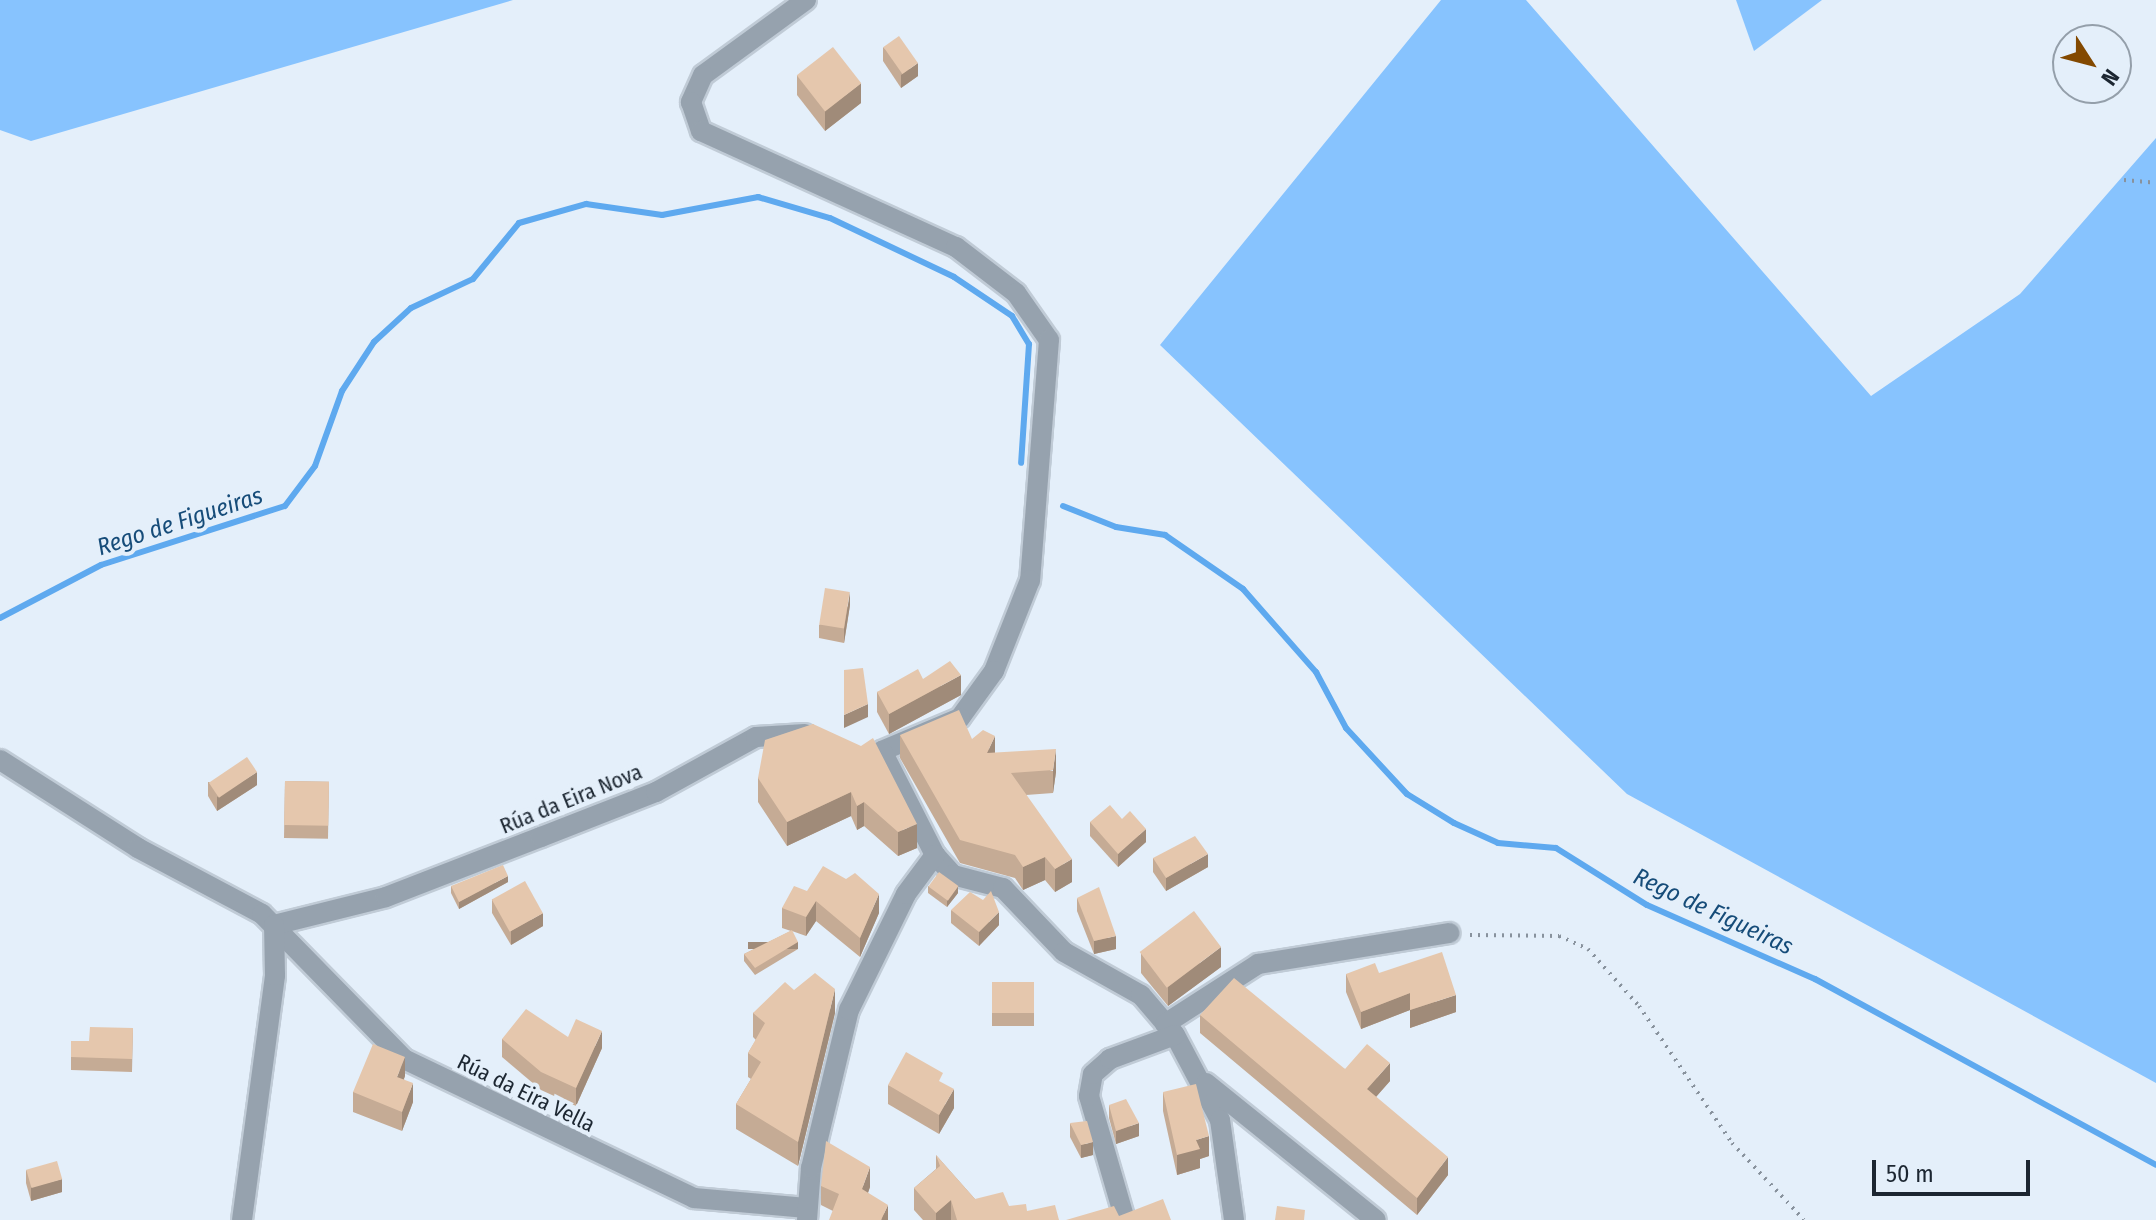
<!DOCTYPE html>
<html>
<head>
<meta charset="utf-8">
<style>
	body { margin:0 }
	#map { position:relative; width:2156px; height:1220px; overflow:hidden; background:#e4effa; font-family:"Fira Sans Condensed",sans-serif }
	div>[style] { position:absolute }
	.green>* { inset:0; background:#87c3fe }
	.stream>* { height:6px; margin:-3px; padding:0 3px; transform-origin:3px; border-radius:3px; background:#5ea9ef }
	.path>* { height:4px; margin-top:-2px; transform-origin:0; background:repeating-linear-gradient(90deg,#88929d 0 2px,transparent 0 8px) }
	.roads { filter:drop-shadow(2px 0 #c0cbd6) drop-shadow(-2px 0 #c0cbd6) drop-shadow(0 2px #c0cbd6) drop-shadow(0 -2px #c0cbd6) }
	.street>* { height:20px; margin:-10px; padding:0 10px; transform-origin:10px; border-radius:10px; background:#96a2ae }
	.wall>* { inset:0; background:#c5ab95; transform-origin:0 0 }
	.shaded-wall>* { inset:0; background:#a08b79; transform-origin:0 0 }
	.building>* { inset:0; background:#e5c7ad; transform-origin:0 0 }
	span { translate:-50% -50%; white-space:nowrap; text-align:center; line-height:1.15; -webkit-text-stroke:8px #e4effa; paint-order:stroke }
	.street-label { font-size:22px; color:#1c2631 }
	.water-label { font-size:24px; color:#164c79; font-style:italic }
	.north { position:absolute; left:2052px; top:24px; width:80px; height:80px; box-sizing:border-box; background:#e4effa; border:2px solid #949faa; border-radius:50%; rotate:126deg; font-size:22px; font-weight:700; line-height:32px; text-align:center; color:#1c2631 }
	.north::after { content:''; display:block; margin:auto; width:28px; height:36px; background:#834900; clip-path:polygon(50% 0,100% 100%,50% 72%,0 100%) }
	.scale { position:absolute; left:1872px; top:1160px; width:158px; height:36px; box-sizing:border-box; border:4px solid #1c2631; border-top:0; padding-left:10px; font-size:24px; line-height:28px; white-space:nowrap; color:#1c2631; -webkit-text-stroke:6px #e4effa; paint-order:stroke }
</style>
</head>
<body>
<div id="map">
	<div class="green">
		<div style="clip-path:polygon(0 0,513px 0,31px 141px,0 130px)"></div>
		<div style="clip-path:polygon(1441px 0,1526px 0,1871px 396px,2020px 294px,2156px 138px,2156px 1083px,1627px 794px,1160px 345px)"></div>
		<div style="clip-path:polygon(1736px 0,1822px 0,1754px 51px)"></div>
	</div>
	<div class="stream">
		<div style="left:1063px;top:506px;width:57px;rotate:21.6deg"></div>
		<div style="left:1116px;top:527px;width:50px;rotate:9.3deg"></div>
		<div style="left:1165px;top:535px;width:95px;rotate:34.7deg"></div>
		<div style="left:1243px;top:589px;width:111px;rotate:48.7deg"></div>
		<div style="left:1316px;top:672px;width:64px;rotate:61.8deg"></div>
		<div style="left:1346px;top:728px;width:90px;rotate:47.3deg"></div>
		<div style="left:1407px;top:794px;width:55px;rotate:31.7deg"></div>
		<div style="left:1454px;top:823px;width:48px;rotate:24.4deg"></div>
		<div style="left:1498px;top:843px;width:58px;rotate:4.9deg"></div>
		<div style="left:1556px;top:848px;width:107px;rotate:32.1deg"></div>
		<div style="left:1647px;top:905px;width:184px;rotate:23.8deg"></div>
		<div style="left:1815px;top:979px;width:388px;rotate:28.6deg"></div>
		<div style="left:0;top:618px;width:114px;rotate:-27.7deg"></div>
		<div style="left:101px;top:565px;width:193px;rotate:-17.8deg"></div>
		<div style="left:285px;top:506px;width:50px;rotate:-53.1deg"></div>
		<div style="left:315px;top:466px;width:80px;rotate:-70.2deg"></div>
		<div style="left:342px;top:391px;width:59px;rotate:-56.9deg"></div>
		<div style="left:374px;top:342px;width:50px;rotate:-42.6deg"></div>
		<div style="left:411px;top:308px;width:68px;rotate:-25.1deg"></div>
		<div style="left:473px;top:279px;width:72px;rotate:-50.6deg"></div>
		<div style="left:519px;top:223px;width:70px;rotate:-15.8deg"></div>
		<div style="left:586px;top:204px;width:77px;rotate:8.2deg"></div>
		<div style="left:662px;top:215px;width:98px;rotate:-10.6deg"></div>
		<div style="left:758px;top:197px;width:75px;rotate:16.3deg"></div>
		<div style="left:830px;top:218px;width:137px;rotate:25.4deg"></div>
		<div style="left:954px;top:277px;width:70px;rotate:33.9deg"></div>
		<div style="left:1012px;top:316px;width:33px;rotate:59deg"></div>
		<div style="left:1029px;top:344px;width:119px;rotate:93.8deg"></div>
	</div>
	<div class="path">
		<div style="left:2124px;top:180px;width:32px;rotate:5deg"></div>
		<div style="left:1470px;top:935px;width:89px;rotate:0.6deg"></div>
		<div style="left:1559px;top:936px;width:32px;rotate:24deg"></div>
		<div style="left:1588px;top:949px;width:76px;rotate:48.2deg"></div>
		<div style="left:1639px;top:1006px;width:166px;rotate:55.8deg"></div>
		<div style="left:1732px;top:1143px;width:105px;rotate:46.9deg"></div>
	</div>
	<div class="roads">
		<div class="street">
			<div style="left:806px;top:0;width:127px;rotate:143.9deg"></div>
			<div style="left:703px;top:75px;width:30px;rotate:114deg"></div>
			<div style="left:691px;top:102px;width:31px;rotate:71deg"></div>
			<div style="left:701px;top:131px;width:280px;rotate:24.5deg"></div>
			<div style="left:956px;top:247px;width:76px;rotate:37.5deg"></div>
			<div style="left:1016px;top:293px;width:57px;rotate:54.9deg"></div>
			<div style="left:1049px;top:340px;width:241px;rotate:94.5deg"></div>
			<div style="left:1030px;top:580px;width:98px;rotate:111.6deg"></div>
			<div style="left:994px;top:671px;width:58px;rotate:125.9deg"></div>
			<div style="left:960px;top:718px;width:85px;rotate:157.1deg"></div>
			<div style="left:882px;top:751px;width:117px;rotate:63deg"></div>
			<div style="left:935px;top:855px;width:27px;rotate:48deg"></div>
			<div style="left:953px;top:875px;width:52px;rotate:14.6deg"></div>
			<div style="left:1003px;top:888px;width:88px;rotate:46.4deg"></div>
			<div style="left:1064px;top:952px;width:88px;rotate:29.2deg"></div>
			<div style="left:1141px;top:995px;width:52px;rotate:49.6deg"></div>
			<div style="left:1175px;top:1035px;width:96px;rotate:62.1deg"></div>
			<div style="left:1220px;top:1120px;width:101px;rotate:82deg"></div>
			<div style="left:0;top:760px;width:164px;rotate:32.5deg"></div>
			<div style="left:138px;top:848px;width:140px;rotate:28deg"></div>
			<div style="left:262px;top:914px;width:203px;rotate:45.6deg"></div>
			<div style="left:404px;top:1059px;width:322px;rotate:25.6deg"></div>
			<div style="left:694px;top:1198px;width:113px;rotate:5.1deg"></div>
			<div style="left:274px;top:925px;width:115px;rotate:-14deg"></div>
			<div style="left:386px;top:897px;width:166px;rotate:-21.2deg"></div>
			<div style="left:541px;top:837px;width:123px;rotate:-21.4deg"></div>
			<div style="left:656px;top:792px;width:114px;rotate:-28.8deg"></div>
			<div style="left:756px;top:737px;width:49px;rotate:-3.5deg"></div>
			<div style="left:1165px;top:1024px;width:111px;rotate:-32.8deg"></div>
			<div style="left:1258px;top:964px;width:194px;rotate:-9.2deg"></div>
			<div style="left:1206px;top:1083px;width:218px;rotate:38.9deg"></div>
			<div style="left:242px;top:1220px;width:247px;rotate:-82.3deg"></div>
			<div style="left:275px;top:975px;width:50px;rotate:-91.1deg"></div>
			<div style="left:807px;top:1220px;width:52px;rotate:-85.6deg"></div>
			<div style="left:811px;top:1168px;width:163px;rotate:-76.5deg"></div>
			<div style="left:849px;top:1010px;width:129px;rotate:-63.8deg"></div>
			<div style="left:906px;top:894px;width:49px;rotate:-53.4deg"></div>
			<div style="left:1125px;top:1220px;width:129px;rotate:-106.2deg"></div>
			<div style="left:1089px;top:1096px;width:22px;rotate:-80deg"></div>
			<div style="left:1093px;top:1074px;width:23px;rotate:-41deg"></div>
			<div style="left:1110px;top:1059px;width:69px;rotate:-20.3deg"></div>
		</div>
	</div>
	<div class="wall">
		<div style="clip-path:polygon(883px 47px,918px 76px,901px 88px,883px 61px)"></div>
		<div style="clip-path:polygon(797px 75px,861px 103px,825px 131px,797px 95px)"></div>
		<div style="clip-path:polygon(850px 605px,844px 643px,819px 638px,819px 625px)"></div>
		<div style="clip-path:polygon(923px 679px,961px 695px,889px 734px,877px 712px,877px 692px)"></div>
		<div style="clip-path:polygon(813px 724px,917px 848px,898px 856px,864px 826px,857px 830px,851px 816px,787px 846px,758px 802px,758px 778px)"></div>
		<div style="clip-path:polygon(900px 735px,972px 739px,995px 753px,1056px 772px,1053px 793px,1026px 795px,1072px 882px,1055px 892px,1045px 880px,1023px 890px,1015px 878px,960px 863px,900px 758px)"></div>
		<div style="left:285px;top:781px;width:44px;height:57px;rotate:1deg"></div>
		<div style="clip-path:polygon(208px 782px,257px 785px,217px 811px,208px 796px)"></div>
		<div style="clip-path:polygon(1122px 819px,1146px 842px,1118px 867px,1090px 836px,1090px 822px)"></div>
		<div style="clip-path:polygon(1153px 858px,1208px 867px,1166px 891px,1153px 872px)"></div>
		<div style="clip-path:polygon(508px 882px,459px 909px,451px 893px,451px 886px)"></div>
		<div style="clip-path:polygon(928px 886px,958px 893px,947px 907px,928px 893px)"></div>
		<div style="clip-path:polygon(807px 891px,879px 913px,860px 957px,816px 921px,806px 936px,792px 931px,798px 949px,755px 975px,744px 961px,744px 954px,791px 931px,782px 928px,782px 908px)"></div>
		<div style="clip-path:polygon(1077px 898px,1116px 949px,1094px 954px,1077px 911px)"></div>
		<div style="clip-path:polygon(492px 899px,543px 926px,511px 945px,492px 913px)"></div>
		<div style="clip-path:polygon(951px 910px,999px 925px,979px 946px,951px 923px)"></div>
		<div style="clip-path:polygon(1141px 953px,1221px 967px,1168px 1006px,1141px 973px)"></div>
		<div style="clip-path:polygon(1379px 973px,1456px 1012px,1410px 1028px,1410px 1010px,1361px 1029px,1346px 992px,1346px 974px)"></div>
		<div style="left:992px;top:982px;width:42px;height:44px"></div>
		<div style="clip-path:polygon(794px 990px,835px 1013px,798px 1166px,736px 1129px,736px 1104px,751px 1079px,748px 1077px,748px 1053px,756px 1040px,753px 1037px,753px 1013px)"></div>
		<div style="clip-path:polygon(1200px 1015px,1345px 1069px,1390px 1081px,1376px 1097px,1448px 1175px,1417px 1215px,1200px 1033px)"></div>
		<div style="clip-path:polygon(133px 1028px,132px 1072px,71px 1070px,71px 1041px,89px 1041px)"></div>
		<div style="clip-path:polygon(568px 1037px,602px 1048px,576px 1106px,541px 1090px,502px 1057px,502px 1039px)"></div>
		<div style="clip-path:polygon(405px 1076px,404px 1079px,413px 1102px,402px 1131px,353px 1112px,353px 1092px)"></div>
		<div style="clip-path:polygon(888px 1085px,954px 1108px,939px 1134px,888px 1104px)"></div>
		<div style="clip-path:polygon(1163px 1092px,1209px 1156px,1200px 1159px,1200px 1168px,1177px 1175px,1163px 1111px)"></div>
		<div style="clip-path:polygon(1109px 1105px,1139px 1136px,1116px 1144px,1109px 1118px)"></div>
		<div style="clip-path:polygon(1070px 1123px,1093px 1155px,1081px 1158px,1070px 1137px)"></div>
		<div style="clip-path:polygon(936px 1155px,975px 1199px,1009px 1206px,1059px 1220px,923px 1220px,914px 1210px,914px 1188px,936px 1169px)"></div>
		<div style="clip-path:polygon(26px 1170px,62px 1192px,31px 1201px,26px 1183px)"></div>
		<div style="clip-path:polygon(821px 1186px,870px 1187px,868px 1193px,888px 1220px,833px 1211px,821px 1205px)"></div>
	</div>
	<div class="shaded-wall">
		<div style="clip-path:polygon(918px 63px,918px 76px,901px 88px,901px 75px)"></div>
		<div style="clip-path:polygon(861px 83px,861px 103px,825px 131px,825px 111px)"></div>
		<div style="clip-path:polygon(850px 592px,850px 605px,844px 643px,844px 629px)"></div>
		<div style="clip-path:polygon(961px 675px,961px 695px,889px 734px,889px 714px)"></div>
		<div style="clip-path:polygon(868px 704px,868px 717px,844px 728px,844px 715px)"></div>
		<div style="clip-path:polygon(995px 736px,995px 759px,987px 753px)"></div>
		<div style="clip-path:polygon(1056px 749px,1056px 772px,1053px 793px,1053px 770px)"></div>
		<div style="clip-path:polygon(257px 772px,257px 785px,217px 811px,217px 797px)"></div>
		<div style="clip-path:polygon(851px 792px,851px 816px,787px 846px,787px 822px)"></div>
		<div style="clip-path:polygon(864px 802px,864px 826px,857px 830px,857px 806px)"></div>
		<div style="clip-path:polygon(917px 824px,917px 848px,898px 856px,898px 832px)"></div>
		<div style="clip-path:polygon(1146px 829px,1146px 842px,1118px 867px,1118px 854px)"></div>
		<div style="clip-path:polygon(1208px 854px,1208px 867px,1166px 891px,1166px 878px)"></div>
		<div style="clip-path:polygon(1045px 857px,1045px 880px,1023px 890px,1023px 867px)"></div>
		<div style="clip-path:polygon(1072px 859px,1072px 882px,1055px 892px,1055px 869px)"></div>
		<div style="clip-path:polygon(508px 876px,508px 882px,459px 909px,459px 902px)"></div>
		<div style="clip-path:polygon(958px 886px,958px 893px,947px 907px,947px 900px)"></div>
		<div style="clip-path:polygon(879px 894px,879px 913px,860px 957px,860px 938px)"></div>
		<div style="clip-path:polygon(816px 901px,816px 921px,806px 936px,806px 917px)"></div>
		<div style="clip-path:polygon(999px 912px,999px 925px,979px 946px,979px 932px)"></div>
		<div style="clip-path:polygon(543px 913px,543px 926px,511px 945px,511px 931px)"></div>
		<div style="clip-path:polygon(1116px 936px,1116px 949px,1094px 954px,1094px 941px)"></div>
		<div style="left:798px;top:942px;width:7px;height:50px;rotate:90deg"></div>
		<div style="clip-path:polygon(1221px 947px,1221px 967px,1168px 1006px,1168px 987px)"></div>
		<div style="clip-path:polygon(835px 989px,835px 1013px,798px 1166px,798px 1142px)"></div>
		<div style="clip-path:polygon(1410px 993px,1410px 1010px,1361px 1029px,1361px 1012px)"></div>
		<div style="clip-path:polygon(1456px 995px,1456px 1012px,1410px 1028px,1410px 1010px)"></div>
		<div style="clip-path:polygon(602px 1031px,602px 1048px,576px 1106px,576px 1088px)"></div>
		<div style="clip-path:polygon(405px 1057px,405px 1076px,397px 1096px,397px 1077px)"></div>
		<div style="clip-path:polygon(1390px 1063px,1390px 1081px,1367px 1107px,1367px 1089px)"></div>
		<div style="clip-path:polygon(413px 1083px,413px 1102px,402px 1131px,402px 1112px)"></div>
		<div style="clip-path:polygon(954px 1089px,954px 1108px,939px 1134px,939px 1115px)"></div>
		<div style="clip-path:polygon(1139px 1123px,1139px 1136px,1116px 1144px,1116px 1131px)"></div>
		<div style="clip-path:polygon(1209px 1136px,1209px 1156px,1200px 1159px,1200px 1168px,1177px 1175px,1177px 1155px,1196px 1140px)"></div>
		<div style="clip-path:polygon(1093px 1142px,1093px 1155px,1081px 1158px,1081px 1145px)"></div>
		<div style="clip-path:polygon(1448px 1157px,1448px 1175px,1417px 1215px,1417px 1198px)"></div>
		<div style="clip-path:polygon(870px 1167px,870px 1187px,862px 1209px,862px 1189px)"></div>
		<div style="clip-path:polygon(62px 1179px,62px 1192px,31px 1201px,31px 1187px)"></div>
		<div style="clip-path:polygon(951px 1200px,951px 1220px,936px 1220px,936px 1213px)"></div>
		<div style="clip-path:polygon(888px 1205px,888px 1220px,881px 1220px)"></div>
	</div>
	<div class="building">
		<div style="left:899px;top:36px;width:33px;height:19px;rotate:55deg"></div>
		<div style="left:833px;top:47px;width:46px;height:46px;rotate:52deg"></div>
		<div style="left:825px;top:588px;width:25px;height:37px;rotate:9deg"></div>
		<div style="clip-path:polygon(950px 661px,961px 675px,889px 714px,877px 692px,918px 669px,923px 679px)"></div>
		<div style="clip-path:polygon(863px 668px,868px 704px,844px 715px,844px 670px)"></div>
		<div style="clip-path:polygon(959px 710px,972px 739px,983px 730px,995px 736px,987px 753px,1056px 749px,1053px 770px,1011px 773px,1072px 859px,1055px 869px,1045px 857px,1023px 867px,1015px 855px,960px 840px,900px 735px)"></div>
		<div style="clip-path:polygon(813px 724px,861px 746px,873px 738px,917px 824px,898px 832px,864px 802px,857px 806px,851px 792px,787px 822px,758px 778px,765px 740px)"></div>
		<div style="left:247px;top:757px;width:18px;height:46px;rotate:56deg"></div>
		<div style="left:285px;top:781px;width:44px;height:44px;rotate:1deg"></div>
		<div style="clip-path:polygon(1110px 805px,1122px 819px,1130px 811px,1146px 829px,1118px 854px,1090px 822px)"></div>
		<div style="clip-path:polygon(1195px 836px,1208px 854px,1166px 878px,1153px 858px)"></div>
		<div style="clip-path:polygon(503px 865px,508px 876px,459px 902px,451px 886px)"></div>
		<div style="clip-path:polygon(823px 866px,846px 879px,855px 873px,879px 894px,860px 938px,816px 901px,806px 917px,782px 908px,794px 886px,807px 891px)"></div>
		<div style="left:939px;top:872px;width:24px;height:18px;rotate:36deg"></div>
		<div style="left:525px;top:881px;width:37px;height:38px;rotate:61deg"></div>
		<div style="clip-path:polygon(1099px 887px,1116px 936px,1094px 941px,1077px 898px)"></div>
		<div style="clip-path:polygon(991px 891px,999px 912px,979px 932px,951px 910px,970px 892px,983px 900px)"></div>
		<div style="left:1194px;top:911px;width:45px;height:68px;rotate:53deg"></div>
		<div style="clip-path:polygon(792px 930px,798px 942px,755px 968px,744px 954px)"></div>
		<div style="clip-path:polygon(1442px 952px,1456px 995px,1410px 1010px,1410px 993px,1361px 1012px,1346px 974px,1375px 963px,1379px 973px)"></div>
		<div style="clip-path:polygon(815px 973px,835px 989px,798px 1142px,736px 1104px,761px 1062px,748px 1053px,765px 1023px,753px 1013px,785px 982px,794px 990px)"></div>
		<div style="clip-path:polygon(1234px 978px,1345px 1069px,1367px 1044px,1390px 1063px,1367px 1089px,1448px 1157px,1417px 1198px,1200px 1015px)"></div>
		<div style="left:992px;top:982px;width:42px;height:31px"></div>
		<div style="clip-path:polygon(526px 1009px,568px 1037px,576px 1019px,602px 1031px,576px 1088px,541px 1072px,502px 1039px)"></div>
		<div style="clip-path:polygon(90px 1027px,133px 1028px,132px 1059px,71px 1057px,71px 1041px,89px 1041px)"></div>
		<div style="clip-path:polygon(373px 1044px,405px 1057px,397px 1077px,413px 1083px,402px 1112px,353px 1092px)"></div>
		<div style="clip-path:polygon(906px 1052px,943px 1073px,939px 1081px,954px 1089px,939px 1115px,888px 1085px)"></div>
		<div style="clip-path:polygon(1196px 1084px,1209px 1136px,1196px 1140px,1200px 1149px,1177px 1155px,1163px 1092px)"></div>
		<div style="clip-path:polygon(1126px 1099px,1139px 1123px,1116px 1131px,1109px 1105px)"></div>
		<div style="clip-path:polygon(1087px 1121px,1093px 1142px,1081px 1145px,1070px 1123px)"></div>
		<div style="clip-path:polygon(826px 1141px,870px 1167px,862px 1189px,888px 1205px,881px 1220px,829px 1220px,839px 1194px,821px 1186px)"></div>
		<div style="clip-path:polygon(936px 1155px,975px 1199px,1003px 1192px,1009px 1206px,1026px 1204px,1027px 1211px,1055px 1205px,1059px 1220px,957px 1220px,951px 1200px,936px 1213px,914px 1188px,940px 1166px)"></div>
		<div style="left:57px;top:1161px;width:19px;height:32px;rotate:74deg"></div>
		<div style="clip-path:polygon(1163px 1199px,1171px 1220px,1066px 1220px,1114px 1206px,1119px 1216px)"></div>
		<div style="clip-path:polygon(1277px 1206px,1305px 1210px,1304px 1220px,1275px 1220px)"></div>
	</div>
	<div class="street-label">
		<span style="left:571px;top:799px;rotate:-22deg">Rúa da Eira Nova</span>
		<span style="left:526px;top:1093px;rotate:26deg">Rúa da Eira Vella</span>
	</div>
	<div class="water-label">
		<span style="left:180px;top:522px;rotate:-18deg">Rego de Figueiras</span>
		<span style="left:1713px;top:912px;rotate:25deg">Rego de Figueiras</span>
	</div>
	<div class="north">N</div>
	<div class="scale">50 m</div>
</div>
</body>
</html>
